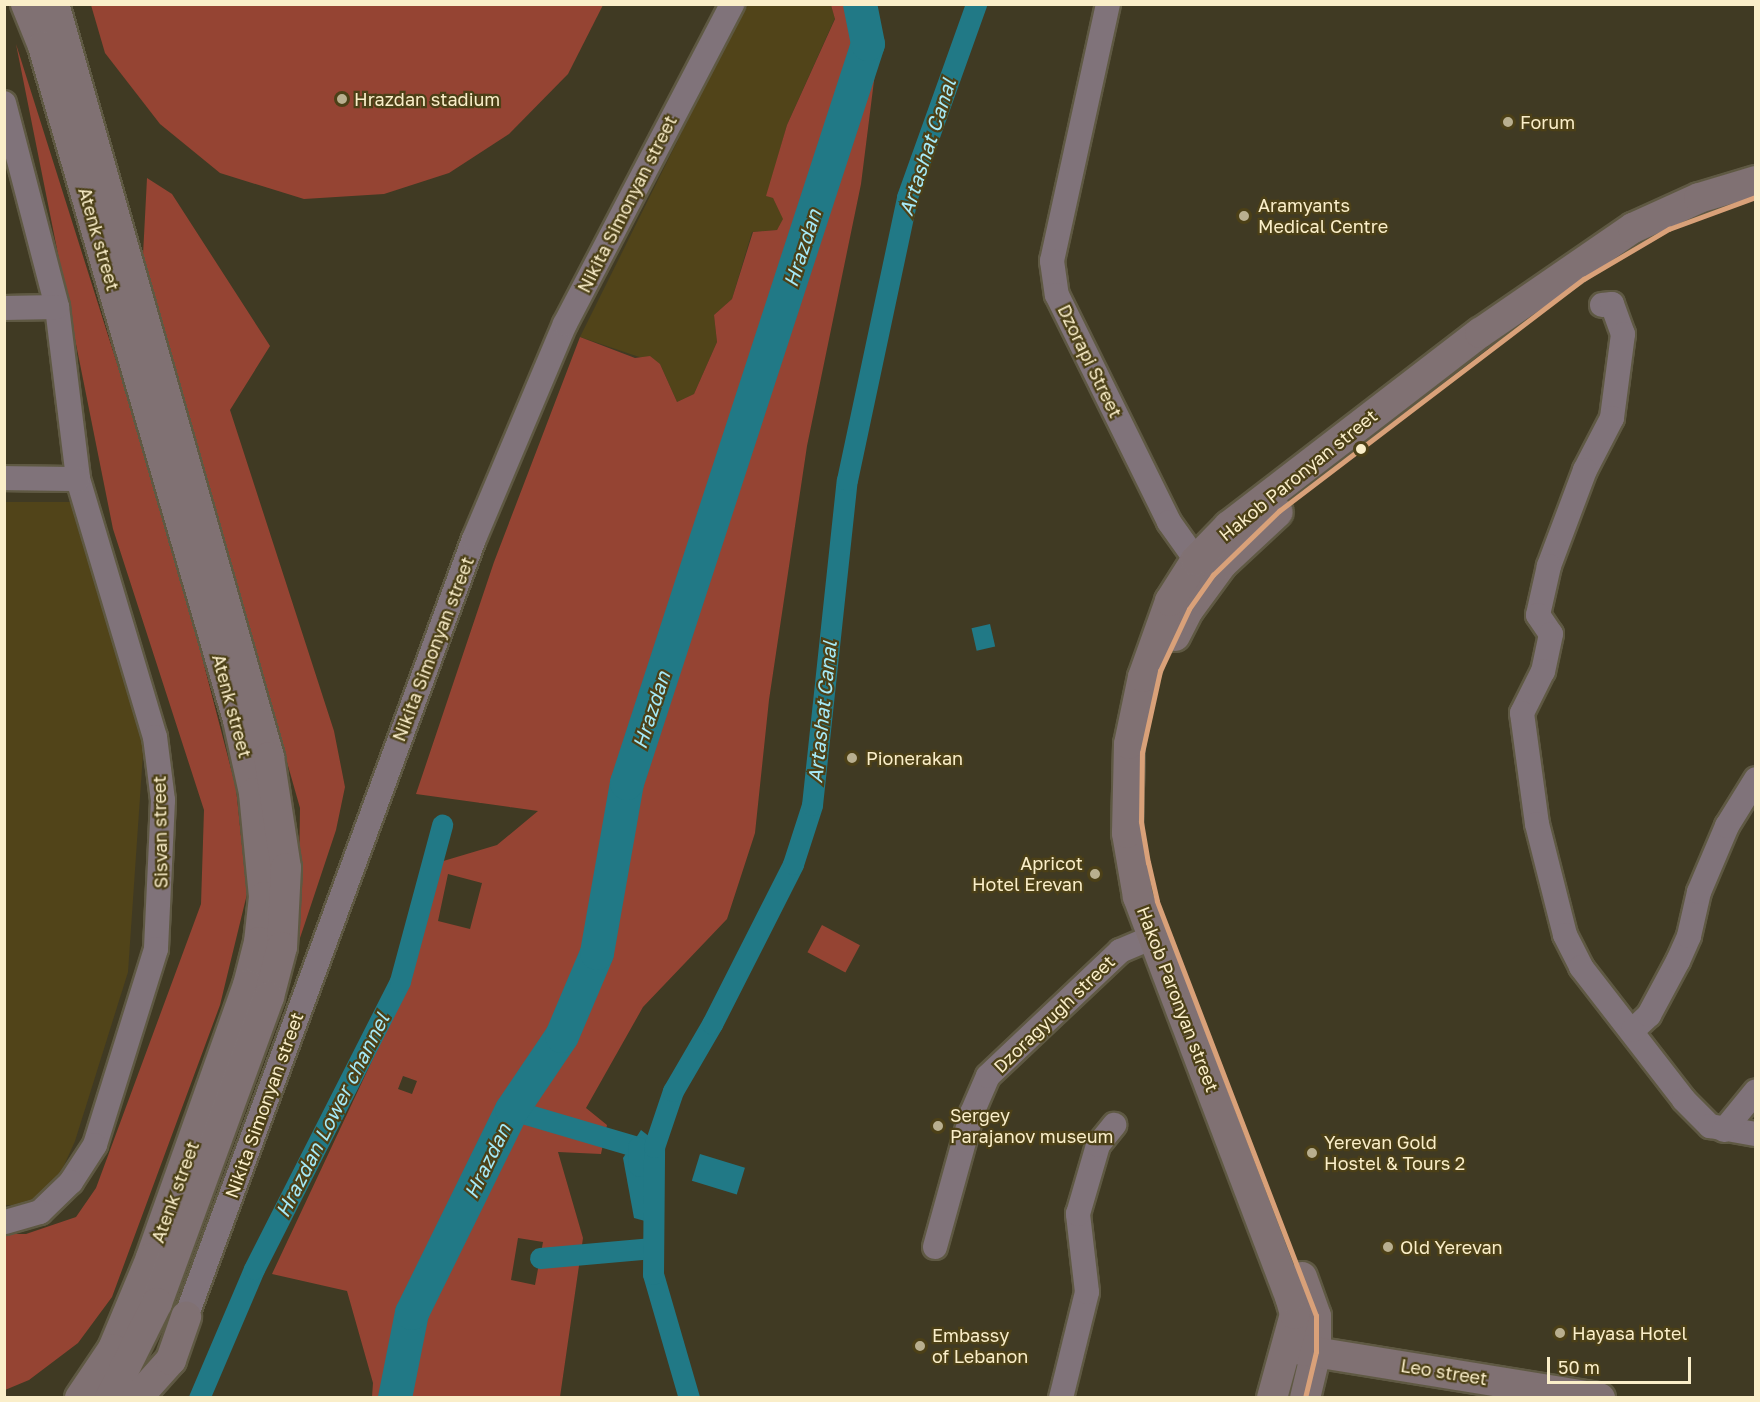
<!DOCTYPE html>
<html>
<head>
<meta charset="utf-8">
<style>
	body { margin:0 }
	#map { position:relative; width:1760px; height:1402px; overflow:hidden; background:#403a23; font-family:"Golos Text",sans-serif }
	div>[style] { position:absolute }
	.built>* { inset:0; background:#514419 }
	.green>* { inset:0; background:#954433; transform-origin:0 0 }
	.water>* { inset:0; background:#217986; transform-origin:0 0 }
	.canal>* { height:21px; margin:-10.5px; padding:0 10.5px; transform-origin:10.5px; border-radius:10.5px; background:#217986 }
	.river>* { height:34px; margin:-17px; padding:0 17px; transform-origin:17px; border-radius:17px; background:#217986 }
	.roads { filter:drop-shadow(2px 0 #5f5943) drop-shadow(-2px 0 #5f5943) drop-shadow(0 2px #5f5943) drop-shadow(0 -2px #5f5943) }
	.minor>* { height:24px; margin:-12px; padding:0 12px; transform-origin:12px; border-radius:12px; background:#80737a }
	.major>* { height:30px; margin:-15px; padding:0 15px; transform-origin:15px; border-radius:15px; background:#807173 }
	.bus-1>* { height:4.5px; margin:-2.25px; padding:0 2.25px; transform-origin:2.25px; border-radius:2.25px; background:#d9a179 }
	.dots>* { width:16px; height:16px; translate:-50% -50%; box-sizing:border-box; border:3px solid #4c4017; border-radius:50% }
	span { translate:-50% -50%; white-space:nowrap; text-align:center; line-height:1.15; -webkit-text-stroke:4.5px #4c4017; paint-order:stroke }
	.poi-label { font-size:18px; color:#faeec9 }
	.left { translate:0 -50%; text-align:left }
	.right { translate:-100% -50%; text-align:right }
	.street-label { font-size:18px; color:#faeec9 }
	.water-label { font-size:20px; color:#a6eaf8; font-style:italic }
	.frame { position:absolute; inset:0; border:6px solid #faeec9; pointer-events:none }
	.scale { position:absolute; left:1547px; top:1357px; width:144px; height:27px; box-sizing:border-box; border:3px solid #faeec9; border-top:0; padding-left:8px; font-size:18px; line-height:21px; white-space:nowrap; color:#faeec9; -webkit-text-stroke:4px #4c4017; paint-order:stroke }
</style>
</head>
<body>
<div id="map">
	<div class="built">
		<div style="clip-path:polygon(745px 5px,831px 5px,835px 18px,787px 125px,767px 196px,773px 198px,784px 219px,777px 230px,752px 232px,732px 299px,714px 315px,717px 342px,694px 394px,677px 402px,660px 364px,580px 337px)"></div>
		<div style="clip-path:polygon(5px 502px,77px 502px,145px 724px,128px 972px,75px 1141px,62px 1170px,36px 1206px,5px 1205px)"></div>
	</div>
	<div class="green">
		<div style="clip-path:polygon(91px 5px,91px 4px,603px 5px,568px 74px,509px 134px,449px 173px,384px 194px,304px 199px,220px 173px,160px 124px,105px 53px)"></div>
		<div style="clip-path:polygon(evenodd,831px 5px,871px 5px,877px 57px,861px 184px,807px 446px,769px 700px,755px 833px,727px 919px,643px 1007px,586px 1108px,607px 1125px,601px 1154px,558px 1152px,583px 1238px,560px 1397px,372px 1397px,373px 1383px,347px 1291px,272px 1274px,408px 984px,440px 862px,497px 845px,538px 811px,416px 794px,494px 562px,580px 337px,635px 358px,650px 356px,660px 364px,677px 402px,694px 394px,717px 342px,714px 315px,732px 299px,753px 232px,777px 230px,783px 219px,773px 198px,766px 196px,787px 125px,835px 19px,831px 5px,448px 874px,482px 883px,470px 929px,438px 921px,448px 874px,831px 5px,403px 1076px,417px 1081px,412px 1094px,398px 1089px,403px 1076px,831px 5px,518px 1238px,543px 1242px,535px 1285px,511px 1280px,518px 1238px)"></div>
		<div style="clip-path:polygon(16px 44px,166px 519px,236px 788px,247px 894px,220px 1005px,112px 1297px,78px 1343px,29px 1380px,5px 1390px,5px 1234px,26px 1234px,76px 1217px,96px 1188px,201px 904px,204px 810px,113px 529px)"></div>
		<div style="clip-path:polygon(147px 178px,172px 194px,270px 346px,230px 410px,334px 731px,345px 787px,336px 830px,298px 944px,300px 808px,143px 255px)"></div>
		<div style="left:822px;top:925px;width:43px;height:31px;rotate:28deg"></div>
	</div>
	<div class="water">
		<div style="left:990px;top:624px;width:23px;height:19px;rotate:77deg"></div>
		<div style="clip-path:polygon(641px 1130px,650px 1137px,645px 1221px,634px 1218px,623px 1158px)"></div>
		<div style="left:700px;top:1154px;width:47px;height:28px;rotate:17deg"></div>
	</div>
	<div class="canal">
		<div style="left:512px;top:1110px;width:131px;rotate:16.4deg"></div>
		<div style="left:638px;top:1147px;width:19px;rotate:87deg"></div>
		<div style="left:540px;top:1258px;width:113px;rotate:-5.1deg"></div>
		<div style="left:199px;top:1398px;width:140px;rotate:-66.9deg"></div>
		<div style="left:254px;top:1269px;width:323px;rotate:-63.1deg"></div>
		<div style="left:400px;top:981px;width:162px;rotate:-74.9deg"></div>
		<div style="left:689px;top:1398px;width:129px;rotate:-106.2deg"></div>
		<div style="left:653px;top:1274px;width:127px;rotate:-89.5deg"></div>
		<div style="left:654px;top:1147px;width:59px;rotate:-71.3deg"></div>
		<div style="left:673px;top:1091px;width:78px;rotate:-59.8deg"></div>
		<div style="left:712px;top:1024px;width:179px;rotate:-63.1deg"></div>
		<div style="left:793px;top:864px;width:62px;rotate:-72.1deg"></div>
		<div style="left:812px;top:805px;width:327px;rotate:-83.9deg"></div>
		<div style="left:847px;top:480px;width:289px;rotate:-78deg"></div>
		<div style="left:907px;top:197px;width:205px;rotate:-70.3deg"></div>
	</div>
	<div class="river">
		<div style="left:395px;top:1398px;width:87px;rotate:-78.7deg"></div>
		<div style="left:412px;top:1313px;width:226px;rotate:-63.8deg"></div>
		<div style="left:512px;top:1110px;width:89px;rotate:-56deg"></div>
		<div style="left:562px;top:1036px;width:90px;rotate:-67.1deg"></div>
		<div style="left:597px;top:953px;width:173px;rotate:-80deg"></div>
		<div style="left:627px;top:783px;width:777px;rotate:-71.94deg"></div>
		<div style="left:868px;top:44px;width:41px;rotate:-101.3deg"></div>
	</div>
	<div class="roads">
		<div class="minor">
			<div style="left:1108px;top:4px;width:263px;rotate:102.3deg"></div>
			<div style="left:1052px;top:261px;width:34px;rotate:82deg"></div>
			<div style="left:1057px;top:295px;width:253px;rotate:63.7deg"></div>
			<div style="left:1169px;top:522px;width:47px;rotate:54.6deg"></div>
			<div style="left:4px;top:103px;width:211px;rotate:75.4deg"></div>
			<div style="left:57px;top:307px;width:173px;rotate:83deg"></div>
			<div style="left:78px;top:479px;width:269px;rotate:73.4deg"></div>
			<div style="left:155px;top:737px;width:64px;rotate:82.8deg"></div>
			<div style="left:163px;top:800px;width:149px;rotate:92.7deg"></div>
			<div style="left:156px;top:949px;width:205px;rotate:107.3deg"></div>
			<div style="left:95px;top:1145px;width:44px;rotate:123deg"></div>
			<div style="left:71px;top:1182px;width:43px;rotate:135.9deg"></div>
			<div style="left:40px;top:1212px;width:37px;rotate:164deg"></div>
			<div style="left:1602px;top:305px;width:10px;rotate:-6deg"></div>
			<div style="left:1612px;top:304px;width:32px;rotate:70deg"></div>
			<div style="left:1623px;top:334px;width:85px;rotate:97.5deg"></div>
			<div style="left:1612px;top:418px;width:59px;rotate:117.4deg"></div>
			<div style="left:1585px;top:470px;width:103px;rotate:110.6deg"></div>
			<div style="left:1549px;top:566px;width:50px;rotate:102.7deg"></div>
			<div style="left:1538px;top:615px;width:23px;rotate:56deg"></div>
			<div style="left:1551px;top:634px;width:38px;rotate:102deg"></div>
			<div style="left:1543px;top:671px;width:47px;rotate:116.6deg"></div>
			<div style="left:1522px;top:713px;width:112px;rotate:82.3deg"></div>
			<div style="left:1537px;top:824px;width:114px;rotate:75.8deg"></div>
			<div style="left:1565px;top:935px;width:36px;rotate:63deg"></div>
			<div style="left:1581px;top:967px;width:168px;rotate:52.2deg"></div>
			<div style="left:1684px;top:1100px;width:37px;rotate:45deg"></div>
			<div style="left:1710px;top:1126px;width:47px;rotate:9.9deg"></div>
			<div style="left:4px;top:308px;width:53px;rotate:-1.1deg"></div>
			<div style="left:4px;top:478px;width:74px;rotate:0.8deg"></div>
			<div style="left:1633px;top:1030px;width:22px;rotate:-43deg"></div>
			<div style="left:1649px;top:1015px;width:61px;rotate:-61.8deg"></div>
			<div style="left:1678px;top:961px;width:27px;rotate:-66deg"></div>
			<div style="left:1689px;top:936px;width:45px;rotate:-77.2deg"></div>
			<div style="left:1699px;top:892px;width:72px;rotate:-67deg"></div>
			<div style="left:1727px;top:826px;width:55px;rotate:-58.3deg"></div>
			<div style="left:1724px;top:1130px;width:50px;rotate:-50.6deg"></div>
			<div style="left:935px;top:1247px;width:139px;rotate:-74.6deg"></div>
			<div style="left:972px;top:1113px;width:40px;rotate:-66.6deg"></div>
			<div style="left:988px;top:1076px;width:182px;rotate:-43.4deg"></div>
			<div style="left:1120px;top:951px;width:36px;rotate:-23deg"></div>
			<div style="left:186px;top:1317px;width:830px;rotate:-69.69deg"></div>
			<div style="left:474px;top:539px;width:233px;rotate:-67.1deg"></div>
			<div style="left:565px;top:324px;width:361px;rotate:-62.4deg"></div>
			<div style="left:1061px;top:1398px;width:109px;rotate:-76.2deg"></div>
			<div style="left:1087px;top:1292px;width:79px;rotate:-96.6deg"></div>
			<div style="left:1078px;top:1214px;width:72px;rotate:-73.8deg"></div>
			<div style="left:1098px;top:1145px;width:26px;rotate:-51deg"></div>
		</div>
		<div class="major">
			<div style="left:26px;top:4px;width:45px;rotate:68deg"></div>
			<div style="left:43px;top:46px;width:702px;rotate:73.86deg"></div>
			<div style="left:238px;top:720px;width:75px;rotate:77.6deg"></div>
			<div style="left:254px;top:793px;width:104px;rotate:84.5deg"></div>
			<div style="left:264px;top:897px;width:45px;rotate:96.3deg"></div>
			<div style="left:259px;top:942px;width:44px;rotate:104.3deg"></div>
			<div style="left:248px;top:985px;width:290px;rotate:109.6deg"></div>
			<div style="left:151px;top:1258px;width:99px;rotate:112.7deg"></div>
			<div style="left:113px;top:1349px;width:59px;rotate:124deg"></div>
			<div style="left:54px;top:4px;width:783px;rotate:74.06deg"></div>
			<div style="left:269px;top:757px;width:112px;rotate:81.3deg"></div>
			<div style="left:286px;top:868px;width:79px;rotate:92.9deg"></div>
			<div style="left:282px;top:947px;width:52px;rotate:104.6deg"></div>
			<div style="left:269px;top:997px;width:326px;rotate:110.1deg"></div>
			<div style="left:157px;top:1303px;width:106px;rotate:116.3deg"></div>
			<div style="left:1175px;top:636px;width:30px;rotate:-63deg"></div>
			<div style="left:1189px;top:609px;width:56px;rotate:-53.7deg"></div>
			<div style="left:1222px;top:564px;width:76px;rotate:-42.9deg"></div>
			<div style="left:1302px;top:1277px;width:41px;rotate:70.3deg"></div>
			<div style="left:1316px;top:1316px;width:36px;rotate:90deg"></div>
			<div style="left:1316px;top:1352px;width:47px;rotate:103.4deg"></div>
			<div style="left:1296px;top:1349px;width:308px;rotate:9.2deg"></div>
			<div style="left:137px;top:1398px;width:51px;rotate:-48.2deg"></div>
			<div style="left:171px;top:1360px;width:46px;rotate:-70.8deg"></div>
			<div style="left:1272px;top:1398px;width:87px;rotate:-74.7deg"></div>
			<div style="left:1295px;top:1314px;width:18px;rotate:-106deg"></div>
			<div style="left:1290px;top:1297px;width:428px;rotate:-110.8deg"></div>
			<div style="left:1138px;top:897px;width:65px;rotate:-99.8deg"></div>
			<div style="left:1127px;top:833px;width:89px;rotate:-88.7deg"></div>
			<div style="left:1129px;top:744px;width:68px;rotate:-78.2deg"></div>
			<div style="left:1143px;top:677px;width:81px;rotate:-70.4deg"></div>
			<div style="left:1170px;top:601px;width:49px;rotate:-57.6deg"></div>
			<div style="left:1196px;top:560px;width:47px;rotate:-45.9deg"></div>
			<div style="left:1229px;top:526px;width:317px;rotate:-37.6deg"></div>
			<div style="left:1480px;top:333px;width:186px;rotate:-34.5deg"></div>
			<div style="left:1633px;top:228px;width:72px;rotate:-24.4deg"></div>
			<div style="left:1699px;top:198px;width:59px;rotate:-16.6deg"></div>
		</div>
	</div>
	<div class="bus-1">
		<div style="left:1305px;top:1398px;width:47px;rotate:-76.6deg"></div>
		<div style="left:1316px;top:1352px;width:36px;rotate:-90deg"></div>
		<div style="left:1316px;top:1316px;width:444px;rotate:-111deg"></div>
		<div style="left:1157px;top:901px;width:39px;rotate:-103deg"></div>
		<div style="left:1148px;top:863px;width:42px;rotate:-99.7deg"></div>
		<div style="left:1141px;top:822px;width:69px;rotate:-89.2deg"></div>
		<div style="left:1142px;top:753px;width:84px;rotate:-77.6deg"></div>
		<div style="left:1160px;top:671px;width:68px;rotate:-64.9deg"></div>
		<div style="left:1189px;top:609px;width:42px;rotate:-54.8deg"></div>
		<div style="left:1213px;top:575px;width:92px;rotate:-44.1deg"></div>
		<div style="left:1279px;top:511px;width:383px;rotate:-37.3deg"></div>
		<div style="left:1584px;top:279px;width:99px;rotate:-30.5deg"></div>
		<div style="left:1669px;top:229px;width:93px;rotate:-20.2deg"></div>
	</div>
	<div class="dots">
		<div style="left:342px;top:99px;background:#b9af8f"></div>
		<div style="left:1508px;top:122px;background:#b9af8f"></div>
		<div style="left:1244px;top:216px;background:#b9af8f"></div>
		<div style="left:1361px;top:449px;background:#faeec9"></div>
		<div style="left:852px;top:758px;background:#b9af8f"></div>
		<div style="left:1095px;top:874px;background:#b9af8f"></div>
		<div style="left:938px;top:1126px;background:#b9af8f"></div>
		<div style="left:1312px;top:1153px;background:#b9af8f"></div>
		<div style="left:1388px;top:1247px;background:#b9af8f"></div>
		<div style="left:1560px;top:1333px;background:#b9af8f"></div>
		<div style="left:920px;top:1346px;background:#b9af8f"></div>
	</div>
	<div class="poi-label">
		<span class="left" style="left:354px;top:99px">Hrazdan stadium</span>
		<span class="left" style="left:1520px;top:122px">Forum</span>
		<span class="left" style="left:1258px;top:216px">Aramyants<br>Medical Centre</span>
		<span class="left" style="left:866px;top:758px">Pionerakan</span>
		<span class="right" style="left:1083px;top:874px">Apricot<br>Hotel Erevan</span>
		<span class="left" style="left:950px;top:1126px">Sergey<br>Parajanov museum</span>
		<span class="left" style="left:1324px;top:1153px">Yerevan Gold<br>Hostel &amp; Tours 2</span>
		<span class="left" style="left:1400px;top:1247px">Old Yerevan</span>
		<span class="left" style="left:1572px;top:1333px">Hayasa Hotel</span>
		<span class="left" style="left:932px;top:1346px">Embassy<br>of Lebanon</span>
	</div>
	<div class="street-label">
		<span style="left:627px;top:204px;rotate:-63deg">Nikita Simonyan street</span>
		<span style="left:99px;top:239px;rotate:74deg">Atenk street</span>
		<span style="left:1090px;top:361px;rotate:64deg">Dzorapi Street</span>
		<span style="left:1298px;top:475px;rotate:-39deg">Hakob Paronyan street</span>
		<span style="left:433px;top:649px;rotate:-69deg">Nikita Simonyan street</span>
		<span style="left:232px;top:706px;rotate:75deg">Atenk street</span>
		<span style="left:160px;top:832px;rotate:-91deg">Sisvan street</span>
		<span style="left:1178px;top:999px;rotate:69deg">Hakob Paronyan street</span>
		<span style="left:1054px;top:1014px;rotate:-44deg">Dzoragyugh street</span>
		<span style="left:264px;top:1105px;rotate:-70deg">Nikita Simonyan street</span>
		<span style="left:175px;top:1192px;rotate:-70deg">Atenk street</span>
		<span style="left:1444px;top:1372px;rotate:9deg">Leo street</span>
	</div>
	<div class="water-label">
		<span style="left:927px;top:147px;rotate:-72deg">Artashat Canal</span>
		<span style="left:802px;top:248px;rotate:-72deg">Hrazdan</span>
		<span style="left:651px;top:710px;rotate:-72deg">Hrazdan</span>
		<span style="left:822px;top:712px;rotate:-84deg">Artashat Canal</span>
		<span style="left:332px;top:1115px;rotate:-63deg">Hrazdan Lower channel</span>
		<span style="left:487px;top:1161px;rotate:-64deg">Hrazdan</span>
	</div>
	<div class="frame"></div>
	<div class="scale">50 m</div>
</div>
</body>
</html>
